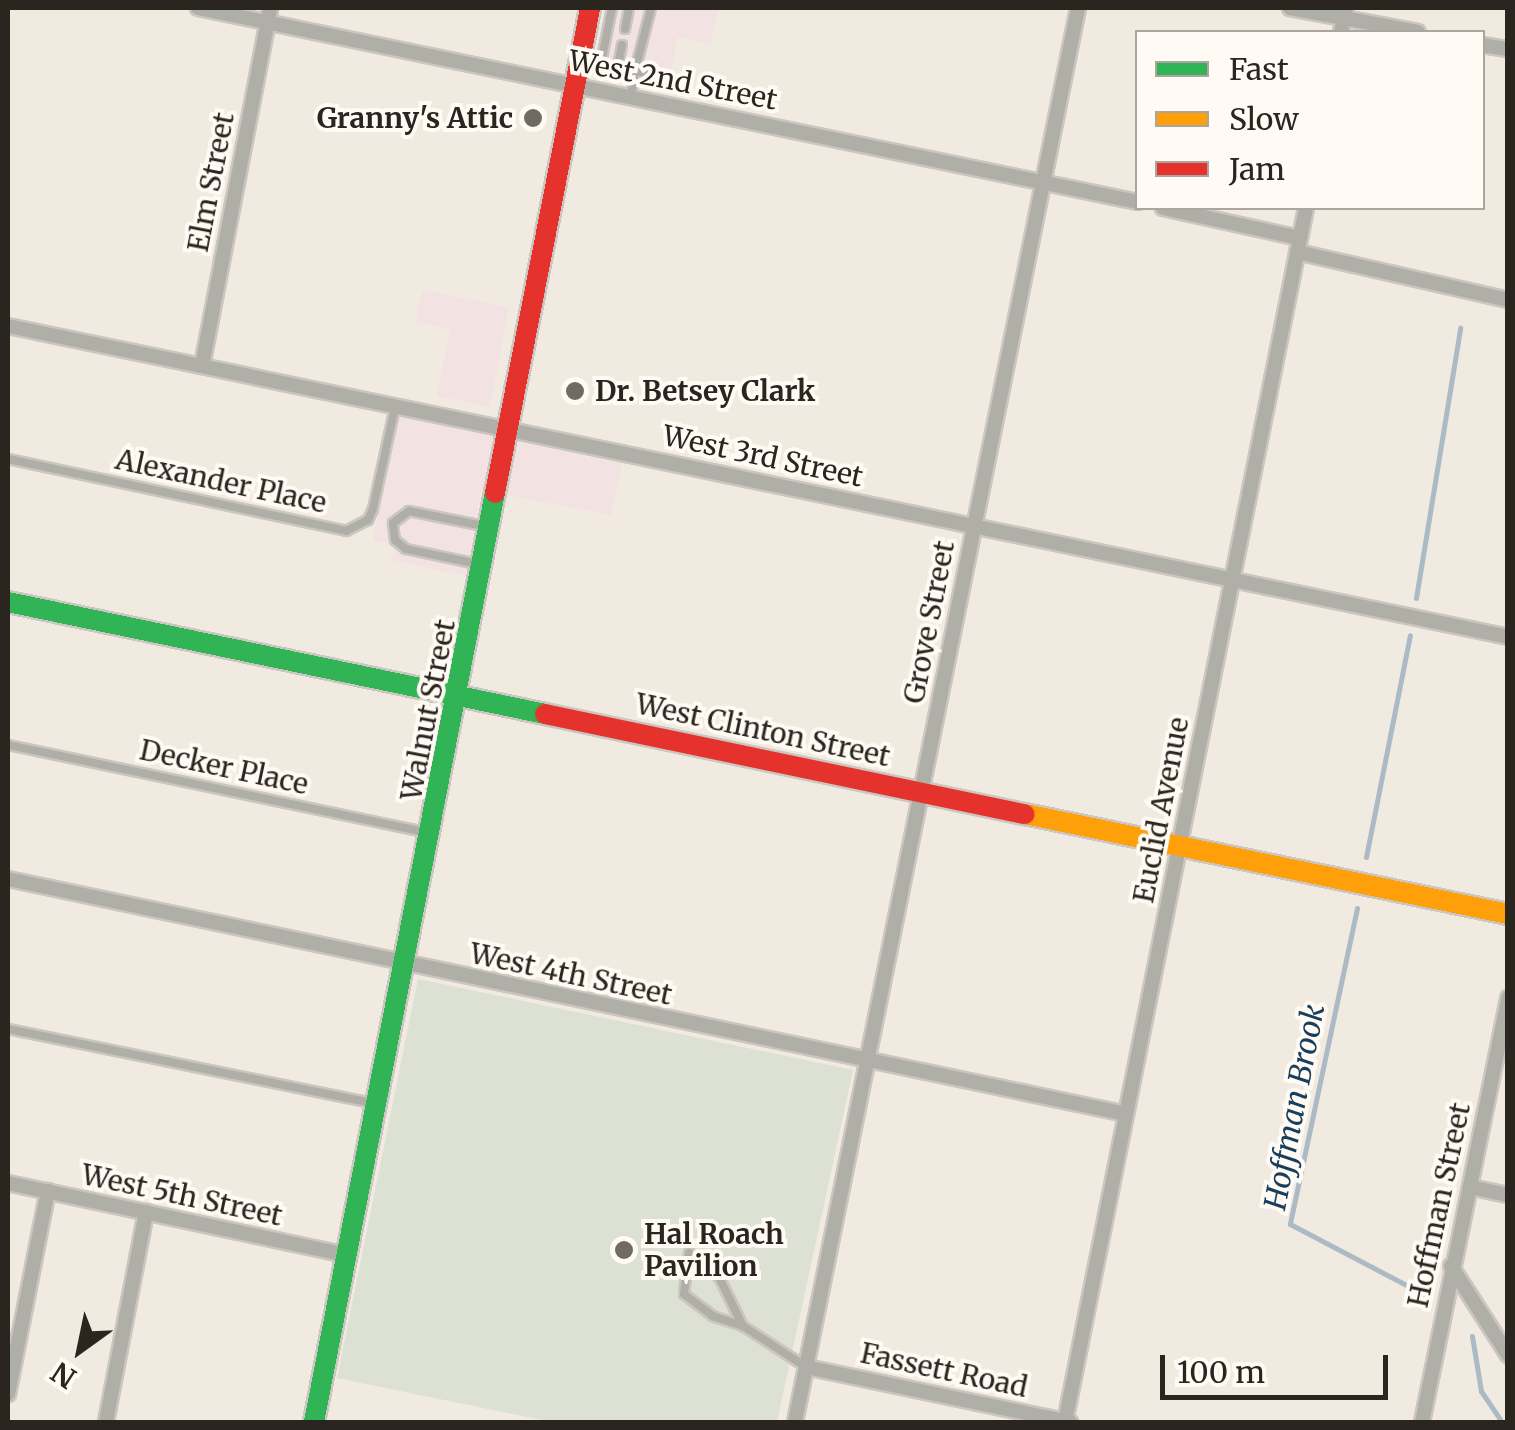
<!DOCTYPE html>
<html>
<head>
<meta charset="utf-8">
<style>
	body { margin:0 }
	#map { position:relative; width:1515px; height:1430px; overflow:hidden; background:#f0eae0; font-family:Merriweather,serif }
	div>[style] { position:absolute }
	.commercial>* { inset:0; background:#f3e2e2 }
	.green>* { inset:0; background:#dce1d4 }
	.stream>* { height:5px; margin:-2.5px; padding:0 2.5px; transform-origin:2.5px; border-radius:2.5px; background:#acbac6 }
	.roads { filter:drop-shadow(2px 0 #cbc6bf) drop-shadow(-2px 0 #cbc6bf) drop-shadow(0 2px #cbc6bf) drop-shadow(0 -2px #cbc6bf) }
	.lane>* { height:8px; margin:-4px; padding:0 4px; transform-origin:4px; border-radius:4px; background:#afaea7 }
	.street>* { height:14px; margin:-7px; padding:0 7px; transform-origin:7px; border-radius:7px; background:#afaea7 }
	.fast>* { height:20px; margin:-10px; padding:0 10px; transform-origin:10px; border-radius:10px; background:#30b455 }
	.slow>* { height:20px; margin:-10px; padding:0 10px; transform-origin:10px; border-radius:10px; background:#ff9f0a }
	.jam>* { height:20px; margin:-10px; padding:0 10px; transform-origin:10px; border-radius:10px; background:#e5322d }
	.dots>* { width:28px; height:28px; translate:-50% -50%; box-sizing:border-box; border:5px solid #fffaf3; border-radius:50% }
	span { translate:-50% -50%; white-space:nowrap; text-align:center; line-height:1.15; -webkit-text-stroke:8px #fffaf3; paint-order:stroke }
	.street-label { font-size:28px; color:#2a261f }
	.poi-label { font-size:28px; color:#2a261f; font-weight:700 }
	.right { translate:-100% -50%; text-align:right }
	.left { translate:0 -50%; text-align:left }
	.water-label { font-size:30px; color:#183e5e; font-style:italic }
	.frame { position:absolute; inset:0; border:10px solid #2a261f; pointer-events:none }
	.legend { position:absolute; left:1135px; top:30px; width:350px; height:180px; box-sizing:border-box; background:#fffaf3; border:2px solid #aaa59e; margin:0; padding:12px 18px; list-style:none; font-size:30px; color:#2a261f }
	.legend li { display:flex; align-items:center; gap:20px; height:50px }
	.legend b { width:50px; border:2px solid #aaa59e }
	.north { position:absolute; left:30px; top:1300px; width:100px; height:100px; -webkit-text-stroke:8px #fffaf3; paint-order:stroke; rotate:213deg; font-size:28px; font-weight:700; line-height:40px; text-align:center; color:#2a261f }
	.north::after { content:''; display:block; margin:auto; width:35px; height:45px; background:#2a261f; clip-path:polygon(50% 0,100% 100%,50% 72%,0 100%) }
	.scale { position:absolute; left:1160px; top:1355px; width:228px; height:45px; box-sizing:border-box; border:5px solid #2a261f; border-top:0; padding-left:12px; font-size:30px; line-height:35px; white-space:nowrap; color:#2a261f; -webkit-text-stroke:8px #fffaf3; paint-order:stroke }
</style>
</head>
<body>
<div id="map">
	<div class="commercial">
		<div style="clip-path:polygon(613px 8px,718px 8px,711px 44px,678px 37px,667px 88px,601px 75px)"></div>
		<div style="clip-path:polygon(422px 290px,509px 307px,490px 407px,437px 396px,450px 329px,416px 322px)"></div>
		<div style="clip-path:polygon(396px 416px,622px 464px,611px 515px,481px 490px,466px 576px,392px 560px,394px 545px,373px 541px)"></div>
	</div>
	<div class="green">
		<div style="clip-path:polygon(418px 979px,853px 1070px,777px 1422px,552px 1422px,337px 1378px)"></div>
	</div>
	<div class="stream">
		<div style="left:1416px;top:598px;width:274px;rotate:-80.7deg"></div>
		<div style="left:1366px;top:857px;width:226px;rotate:-78.8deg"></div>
		<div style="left:1357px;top:908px;width:323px;rotate:102deg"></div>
		<div style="left:1290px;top:1224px;width:155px;rotate:27.7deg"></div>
		<div style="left:1472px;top:1336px;width:56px;rotate:80.7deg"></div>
		<div style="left:1481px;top:1391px;width:37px;rotate:56deg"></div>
	</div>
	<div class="roads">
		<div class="lane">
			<div style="left:625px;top:29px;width:21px;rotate:-79deg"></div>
			<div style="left:622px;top:45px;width:21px;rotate:101deg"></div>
			<div style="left:618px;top:66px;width:18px;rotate:16deg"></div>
			<div style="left:635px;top:71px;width:65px;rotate:-75.7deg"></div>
			<div style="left:601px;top:63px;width:56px;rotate:-78.7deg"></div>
			<div style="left:631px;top:97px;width:26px;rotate:-81deg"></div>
			<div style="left:635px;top:71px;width:33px;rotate:11deg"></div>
			<div style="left:8px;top:459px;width:346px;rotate:12deg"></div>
			<div style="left:346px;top:531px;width:25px;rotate:-27deg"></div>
			<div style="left:368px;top:520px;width:12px;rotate:-66deg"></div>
			<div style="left:373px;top:509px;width:104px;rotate:-77.8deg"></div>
			<div style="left:482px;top:565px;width:78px;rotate:-168.1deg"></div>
			<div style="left:406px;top:549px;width:14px;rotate:-141deg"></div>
			<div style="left:395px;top:540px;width:17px;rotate:-97deg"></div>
			<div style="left:393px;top:523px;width:20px;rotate:-37deg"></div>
			<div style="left:409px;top:511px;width:81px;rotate:11.4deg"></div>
			<div style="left:8px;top:745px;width:430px;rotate:11.8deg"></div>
			<div style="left:8px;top:1029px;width:375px;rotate:11.5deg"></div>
			<div style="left:743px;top:1326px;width:32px;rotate:-162deg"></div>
			<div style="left:713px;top:1316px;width:36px;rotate:-143deg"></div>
			<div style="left:684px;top:1294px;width:41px;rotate:-83deg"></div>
			<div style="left:689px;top:1253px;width:38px;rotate:39deg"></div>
			<div style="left:719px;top:1277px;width:55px;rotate:63.9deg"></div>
			<div style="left:743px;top:1326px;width:75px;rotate:33.1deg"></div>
		</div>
		<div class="street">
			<div style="left:198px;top:8px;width:960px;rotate:11.66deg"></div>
			<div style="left:1290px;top:8px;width:130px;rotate:10.6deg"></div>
			<div style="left:1341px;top:32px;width:25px;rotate:-78deg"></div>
			<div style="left:1482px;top:45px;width:26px;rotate:9deg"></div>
			<div style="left:1163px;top:208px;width:139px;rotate:12.4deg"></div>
			<div style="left:1297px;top:252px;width:216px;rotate:12.8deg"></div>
			<div style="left:8px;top:326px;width:1532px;rotate:11.71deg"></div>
			<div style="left:202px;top:366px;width:364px;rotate:-79.2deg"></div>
			<div style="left:8px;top:879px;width:1142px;rotate:11.87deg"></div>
			<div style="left:8px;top:1183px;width:347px;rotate:12deg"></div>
			<div style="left:1470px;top:1187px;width:39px;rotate:12deg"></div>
			<div style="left:1451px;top:1266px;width:106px;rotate:57.4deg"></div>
			<div style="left:806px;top:1367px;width:270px;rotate:11.8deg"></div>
			<div style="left:8px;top:1394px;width:207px;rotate:-78.9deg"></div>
			<div style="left:106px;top:1422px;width:214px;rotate:-79.2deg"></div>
			<div style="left:795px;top:1422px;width:1442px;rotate:-78.68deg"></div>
			<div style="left:1065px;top:1422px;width:1238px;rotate:-78.77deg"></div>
			<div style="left:1422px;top:1422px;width:433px;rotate:-78.5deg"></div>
		</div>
		<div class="fast">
			<div style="left:8px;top:602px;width:549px;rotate:11.78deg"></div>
			<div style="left:314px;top:1422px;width:946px;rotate:-78.98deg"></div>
		</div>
		<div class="slow">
			<div style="left:1025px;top:814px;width:493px;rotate:11.7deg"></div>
		</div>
		<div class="jam">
			<div style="left:495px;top:493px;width:494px;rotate:-78.9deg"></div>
			<div style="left:545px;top:714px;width:490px;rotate:11.8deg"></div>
		</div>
	</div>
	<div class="dots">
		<div style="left:533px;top:118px;background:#6f6b63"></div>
		<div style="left:575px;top:391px;background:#6f6b63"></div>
		<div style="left:624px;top:1250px;background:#6f6b63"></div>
	</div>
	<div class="street-label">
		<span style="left:673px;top:80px;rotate:11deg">West 2nd Street</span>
		<span style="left:211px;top:182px;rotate:-79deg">Elm Street</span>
		<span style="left:763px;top:456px;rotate:12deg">West 3rd Street</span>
		<span style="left:221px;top:481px;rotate:12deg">Alexander Place</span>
		<span style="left:929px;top:622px;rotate:-79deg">Grove Street</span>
		<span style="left:428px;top:710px;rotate:-79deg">Walnut Street</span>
		<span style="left:763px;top:730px;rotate:12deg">West Clinton Street</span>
		<span style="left:224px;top:767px;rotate:12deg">Decker Place</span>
		<span style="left:1161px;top:810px;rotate:-79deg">Euclid Avenue</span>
		<span style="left:571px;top:974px;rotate:12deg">West 4th Street</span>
		<span style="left:182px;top:1195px;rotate:12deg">West 5th Street</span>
		<span style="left:1439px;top:1205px;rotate:-78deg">Hoffman Street</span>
		<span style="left:944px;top:1370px;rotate:12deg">Fassett Road</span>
	</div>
	<div class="poi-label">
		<span class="right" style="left:513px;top:118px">Granny's Attic</span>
		<span class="left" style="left:595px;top:391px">Dr. Betsey Clark</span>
		<span class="left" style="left:644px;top:1250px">Hal Roach<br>Pavilion</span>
	</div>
	<div class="water-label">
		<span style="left:1294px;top:1107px;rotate:-79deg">Hoffman Brook</span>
	</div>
	<div class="frame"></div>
	<ul class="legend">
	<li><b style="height:12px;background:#30b455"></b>Fast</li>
	<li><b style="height:12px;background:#ff9f0a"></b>Slow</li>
	<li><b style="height:12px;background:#e5322d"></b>Jam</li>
	</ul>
	<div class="north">N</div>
	<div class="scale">100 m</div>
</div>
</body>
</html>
